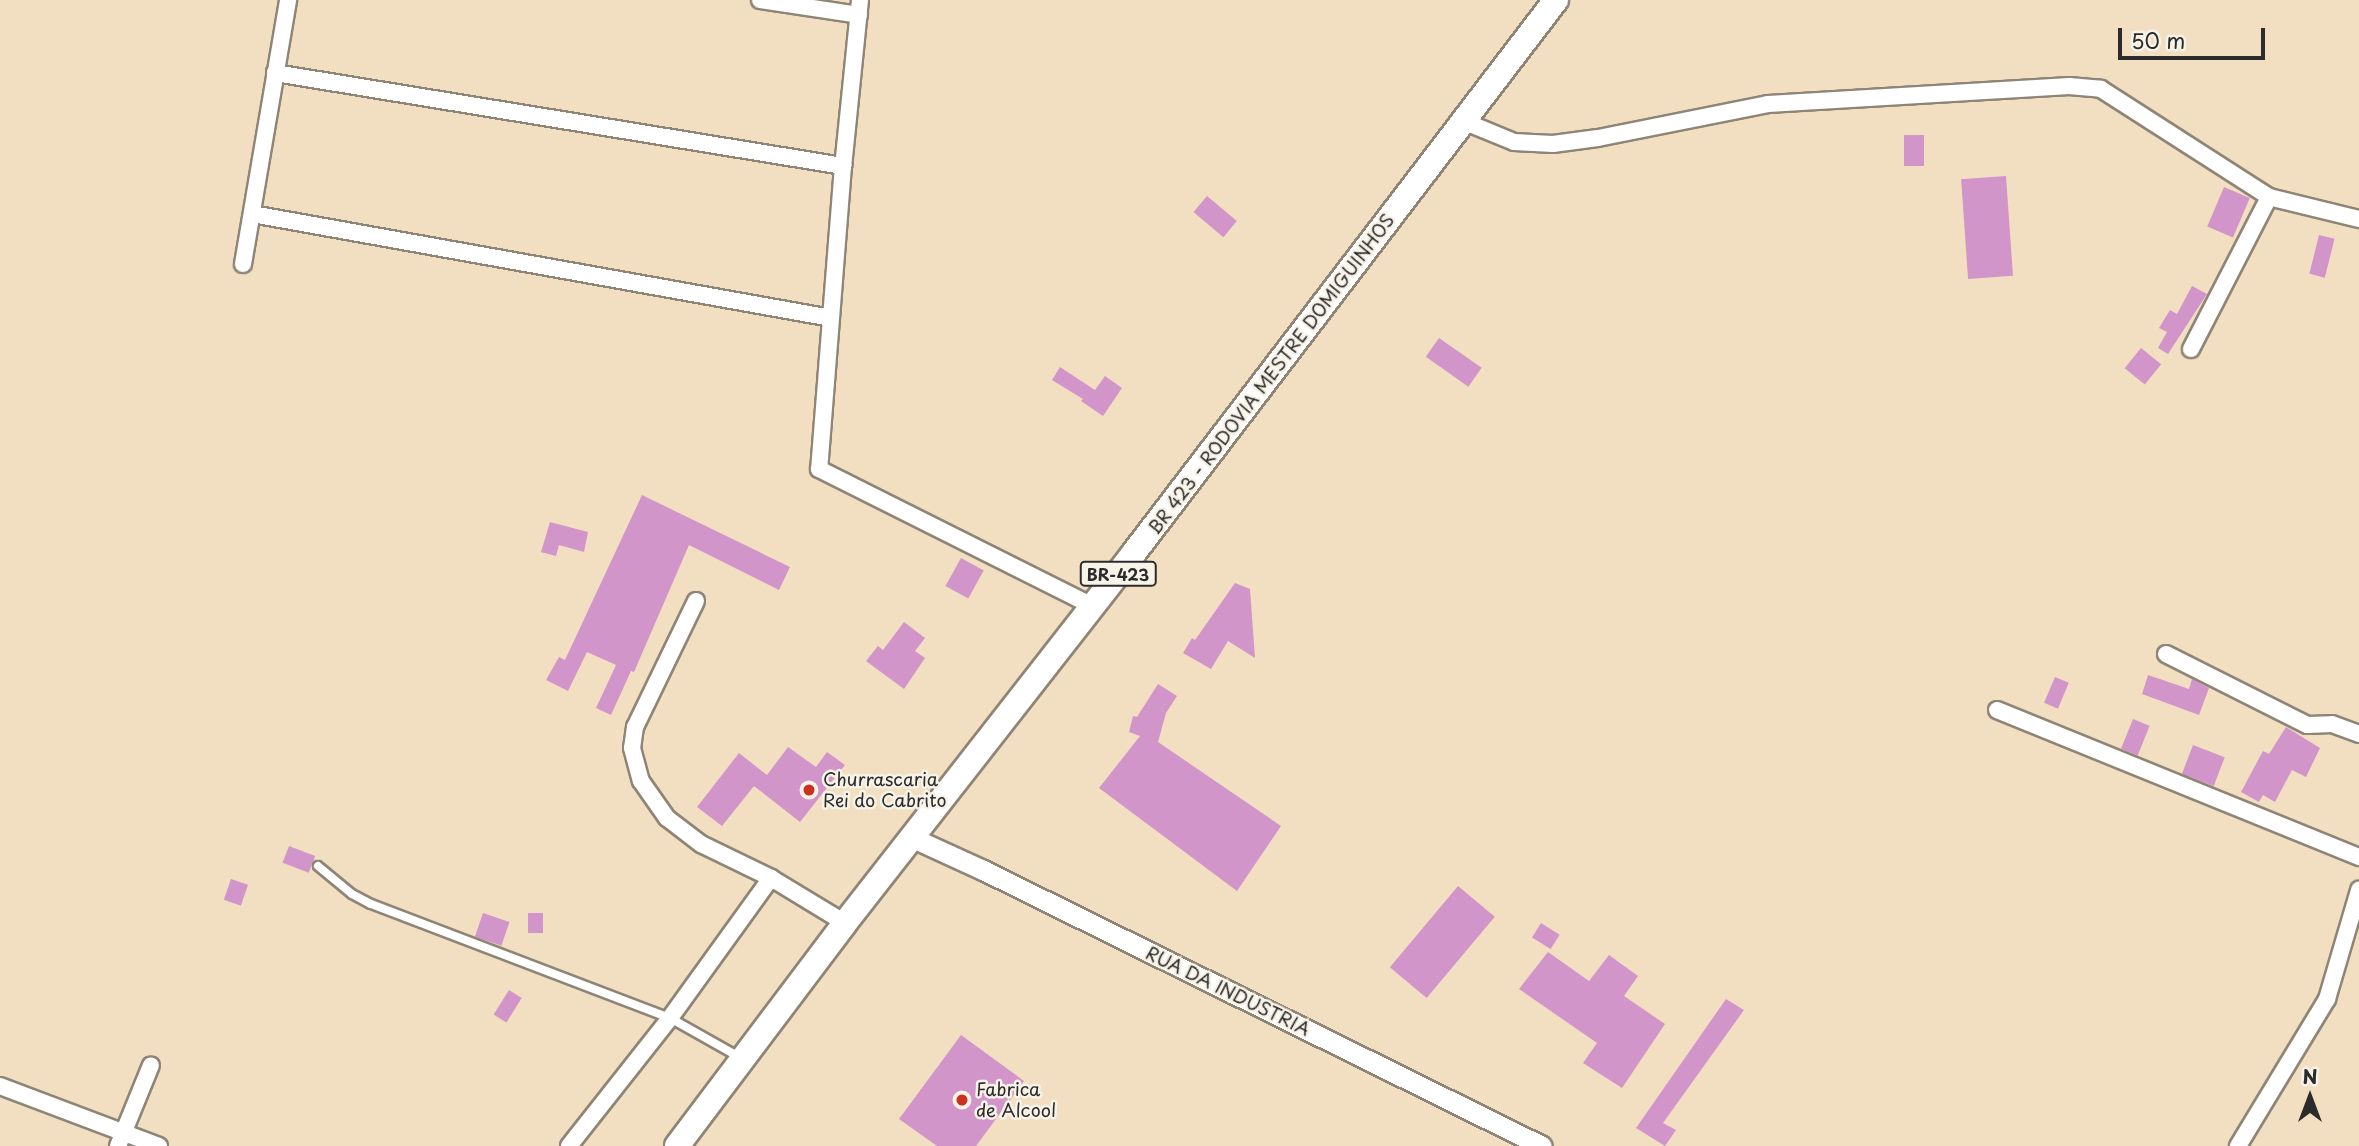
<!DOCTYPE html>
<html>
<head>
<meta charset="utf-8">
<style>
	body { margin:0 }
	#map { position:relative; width:2359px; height:1146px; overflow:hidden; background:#f2dfc2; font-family:"Playpen Sans",sans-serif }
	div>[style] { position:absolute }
	.building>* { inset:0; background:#d295ca; transform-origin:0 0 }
	.roads { filter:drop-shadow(2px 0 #8e8576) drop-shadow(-2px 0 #8e8576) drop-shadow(0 2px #8e8576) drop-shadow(0 -2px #8e8576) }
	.service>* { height:8px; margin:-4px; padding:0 4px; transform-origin:4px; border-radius:4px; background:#fff }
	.minor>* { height:16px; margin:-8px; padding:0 8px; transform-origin:8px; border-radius:8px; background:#fff }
	.tertiary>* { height:19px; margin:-9.5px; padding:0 9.5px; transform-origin:9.5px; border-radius:9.5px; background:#fff }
	.primary>* { height:24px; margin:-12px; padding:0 12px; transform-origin:12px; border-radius:12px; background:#fff }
	.dots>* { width:19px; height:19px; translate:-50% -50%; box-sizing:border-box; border:4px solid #f7f3e8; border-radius:50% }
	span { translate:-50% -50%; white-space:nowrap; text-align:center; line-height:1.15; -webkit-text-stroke:5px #f7f3e8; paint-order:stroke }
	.shield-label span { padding:2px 5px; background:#f7f3e8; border:2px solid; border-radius:5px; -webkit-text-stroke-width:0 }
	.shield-label { font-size:16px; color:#2b2b2b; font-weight:700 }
	.street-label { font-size:18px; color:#2b2b2b }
	.poi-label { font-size:18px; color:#2b2b2b }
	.left { translate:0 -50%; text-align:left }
	.north { position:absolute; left:2275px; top:1062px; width:70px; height:70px; -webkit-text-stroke:5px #f7f3e8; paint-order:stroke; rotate:0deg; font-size:19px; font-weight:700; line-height:28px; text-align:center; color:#2b2b2b }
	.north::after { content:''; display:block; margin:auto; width:24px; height:32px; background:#2b2b2b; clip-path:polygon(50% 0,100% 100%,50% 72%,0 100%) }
	.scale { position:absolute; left:2118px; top:28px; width:147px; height:32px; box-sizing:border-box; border:4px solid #2b2b2b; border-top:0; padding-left:9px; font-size:21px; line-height:24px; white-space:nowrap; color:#2b2b2b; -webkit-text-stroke:5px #f7f3e8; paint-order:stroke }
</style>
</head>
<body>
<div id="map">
	<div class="building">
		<div style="left:1904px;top:135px;width:20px;height:31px"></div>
		<div style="left:2006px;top:176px;width:100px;height:45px;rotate:86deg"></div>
		<div style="left:2224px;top:187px;width:28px;height:43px;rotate:23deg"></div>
		<div style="left:1207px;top:196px;width:39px;height:21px;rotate:40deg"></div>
		<div style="left:2319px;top:235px;width:16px;height:40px;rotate:14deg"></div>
		<div style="clip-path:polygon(2192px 286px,2207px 294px,2168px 354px,2158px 348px,2167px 332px,2159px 328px,2170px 310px,2177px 314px)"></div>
		<div style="left:1439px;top:338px;width:52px;height:23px;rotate:35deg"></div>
		<div style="left:2141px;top:348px;width:26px;height:26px;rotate:39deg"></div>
		<div style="clip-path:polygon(1060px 367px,1095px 390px,1105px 376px,1122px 388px,1103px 416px,1081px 401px,1083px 399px,1052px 380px)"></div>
		<div style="clip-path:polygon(642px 495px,790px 567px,779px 590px,689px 545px,634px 672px,631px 671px,611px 715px,596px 708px,616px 665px,587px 652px,568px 691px,546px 680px,559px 657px,565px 660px)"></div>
		<div style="clip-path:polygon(550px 522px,588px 532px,584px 552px,559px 545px,556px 556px,541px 552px)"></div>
		<div style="left:961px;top:558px;width:26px;height:32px;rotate:29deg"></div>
		<div style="clip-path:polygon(1235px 583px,1250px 589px,1255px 658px,1228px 641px,1211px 669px,1183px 653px,1192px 638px,1195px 640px)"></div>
		<div style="clip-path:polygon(904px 622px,925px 638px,915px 651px,925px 658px,904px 689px,866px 661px,878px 646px,883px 650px)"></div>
		<div style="clip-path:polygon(2148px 675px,2189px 689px,2192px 679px,2209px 688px,2199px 715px,2142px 694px)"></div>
		<div style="left:2055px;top:677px;width:15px;height:28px;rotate:23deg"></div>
		<div style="clip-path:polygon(1158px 684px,1177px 696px,1166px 713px,1158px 742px,1281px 826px,1237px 891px,1099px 788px,1140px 736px,1129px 732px,1133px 716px,1137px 717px)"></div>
		<div style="left:2133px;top:719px;width:18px;height:32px;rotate:22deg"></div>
		<div style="clip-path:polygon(2286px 727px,2320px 748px,2306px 777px,2292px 770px,2275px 802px,2263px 795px,2259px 802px,2241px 792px,2263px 751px,2269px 754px)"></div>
		<div style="left:2193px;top:745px;width:34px;height:31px;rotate:21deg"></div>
		<div style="clip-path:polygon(788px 747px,816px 767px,827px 752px,845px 765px,800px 822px,754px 786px,722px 826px,697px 807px,739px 753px,767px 775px)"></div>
		<div style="left:289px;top:846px;width:28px;height:18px;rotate:21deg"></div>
		<div style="left:231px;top:879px;width:18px;height:22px;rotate:19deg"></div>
		<div style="left:1458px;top:886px;width:48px;height:106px;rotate:40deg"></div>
		<div style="left:483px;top:913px;width:28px;height:25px;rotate:19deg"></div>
		<div style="left:528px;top:913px;width:15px;height:20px"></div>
		<div style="left:1541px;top:923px;width:22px;height:17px;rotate:32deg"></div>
		<div style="clip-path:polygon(1548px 952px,1589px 981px,1609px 955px,1638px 976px,1624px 996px,1665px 1024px,1622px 1088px,1583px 1063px,1597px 1043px,1519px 989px)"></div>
		<div style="left:509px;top:990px;width:15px;height:29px;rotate:32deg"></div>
		<div style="clip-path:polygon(1726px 999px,1744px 1010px,1663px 1123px,1676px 1130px,1665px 1146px,1636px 1128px)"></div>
		<div style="clip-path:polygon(961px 1035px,1024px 1081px,976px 1146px,937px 1146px,899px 1119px)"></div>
	</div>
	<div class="roads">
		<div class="service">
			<div style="left:318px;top:866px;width:44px;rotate:39.5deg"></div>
			<div style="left:352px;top:894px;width:21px;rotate:28deg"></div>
			<div style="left:371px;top:904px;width:320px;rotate:20.9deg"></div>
			<div style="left:670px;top:1018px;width:81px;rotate:29.4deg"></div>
		</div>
		<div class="minor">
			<div style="left:760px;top:0;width:100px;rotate:8.6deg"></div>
			<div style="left:860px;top:0;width:167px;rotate:95.8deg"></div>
			<div style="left:843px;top:166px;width:304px;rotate:94.5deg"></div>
			<div style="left:819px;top:469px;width:306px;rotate:26.6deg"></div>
			<div style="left:275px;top:73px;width:576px;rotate:9.3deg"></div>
			<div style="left:1463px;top:121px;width:55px;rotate:22.4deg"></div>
			<div style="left:1514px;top:142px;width:39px;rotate:3deg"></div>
			<div style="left:1553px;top:144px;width:45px;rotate:-7.6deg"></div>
			<div style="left:1598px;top:138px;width:173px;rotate:-11.3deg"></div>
			<div style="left:1768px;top:104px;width:302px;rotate:-3.4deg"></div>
			<div style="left:2069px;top:86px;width:32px;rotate:5deg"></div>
			<div style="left:2101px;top:89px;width:200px;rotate:32.7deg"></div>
			<div style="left:2269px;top:197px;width:93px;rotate:13.7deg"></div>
			<div style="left:252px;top:214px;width:588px;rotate:10.18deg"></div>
			<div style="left:243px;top:264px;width:268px;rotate:-80.3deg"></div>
			<div style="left:2191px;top:349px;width:171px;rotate:-62.8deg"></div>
			<div style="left:696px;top:601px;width:140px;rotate:115.8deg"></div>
			<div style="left:635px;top:727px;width:21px;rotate:98deg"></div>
			<div style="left:632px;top:748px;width:34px;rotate:75deg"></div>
			<div style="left:641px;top:781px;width:45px;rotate:54.9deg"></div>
			<div style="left:667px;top:818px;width:43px;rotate:37.4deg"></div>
			<div style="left:701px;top:844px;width:78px;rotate:25.9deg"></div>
			<div style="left:771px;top:878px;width:87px;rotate:31.3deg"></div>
			<div style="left:2166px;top:654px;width:158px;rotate:26.7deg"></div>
			<div style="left:2307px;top:725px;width:25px;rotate:-2deg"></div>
			<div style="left:2332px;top:724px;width:29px;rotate:20deg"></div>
			<div style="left:1997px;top:710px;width:391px;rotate:22.1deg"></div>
			<div style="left:0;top:1086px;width:170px;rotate:20.7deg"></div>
			<div style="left:118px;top:1146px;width:87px;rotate:-67.8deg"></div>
			<div style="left:569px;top:1146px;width:163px;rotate:-51.7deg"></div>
			<div style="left:670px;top:1018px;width:173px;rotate:-54.2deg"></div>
			<div style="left:2238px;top:1146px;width:172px;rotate:-58.8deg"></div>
			<div style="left:2327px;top:999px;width:114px;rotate:-73.6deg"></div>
		</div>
		<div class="tertiary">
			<div style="left:913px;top:838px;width:77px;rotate:24.6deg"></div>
			<div style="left:983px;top:870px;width:623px;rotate:26.28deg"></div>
		</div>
		<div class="primary">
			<div style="left:677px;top:1146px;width:279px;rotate:-53deg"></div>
			<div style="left:845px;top:923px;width:468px;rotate:-52deg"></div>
			<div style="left:1133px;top:554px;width:697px;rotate:-52.64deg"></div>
		</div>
	</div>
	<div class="dots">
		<div style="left:809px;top:790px;background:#c8321e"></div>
		<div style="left:962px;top:1100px;background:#c8321e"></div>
	</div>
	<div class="shield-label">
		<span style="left:1118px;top:574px">BR-423</span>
	</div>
	<div class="street-label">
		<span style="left:1271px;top:374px;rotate:-53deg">BR 423 - RODOVIA MESTRE DOMIGUINHOS</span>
		<span style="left:1228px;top:991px;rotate:26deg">RUA DA INDUSTRIA</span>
	</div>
	<div class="poi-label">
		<span class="left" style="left:823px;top:790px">Churrascaria<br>Rei do Cabrito</span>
		<span class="left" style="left:976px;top:1100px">Fabrica<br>de Alcool</span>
	</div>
	<div class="north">N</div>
	<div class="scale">50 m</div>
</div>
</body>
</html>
